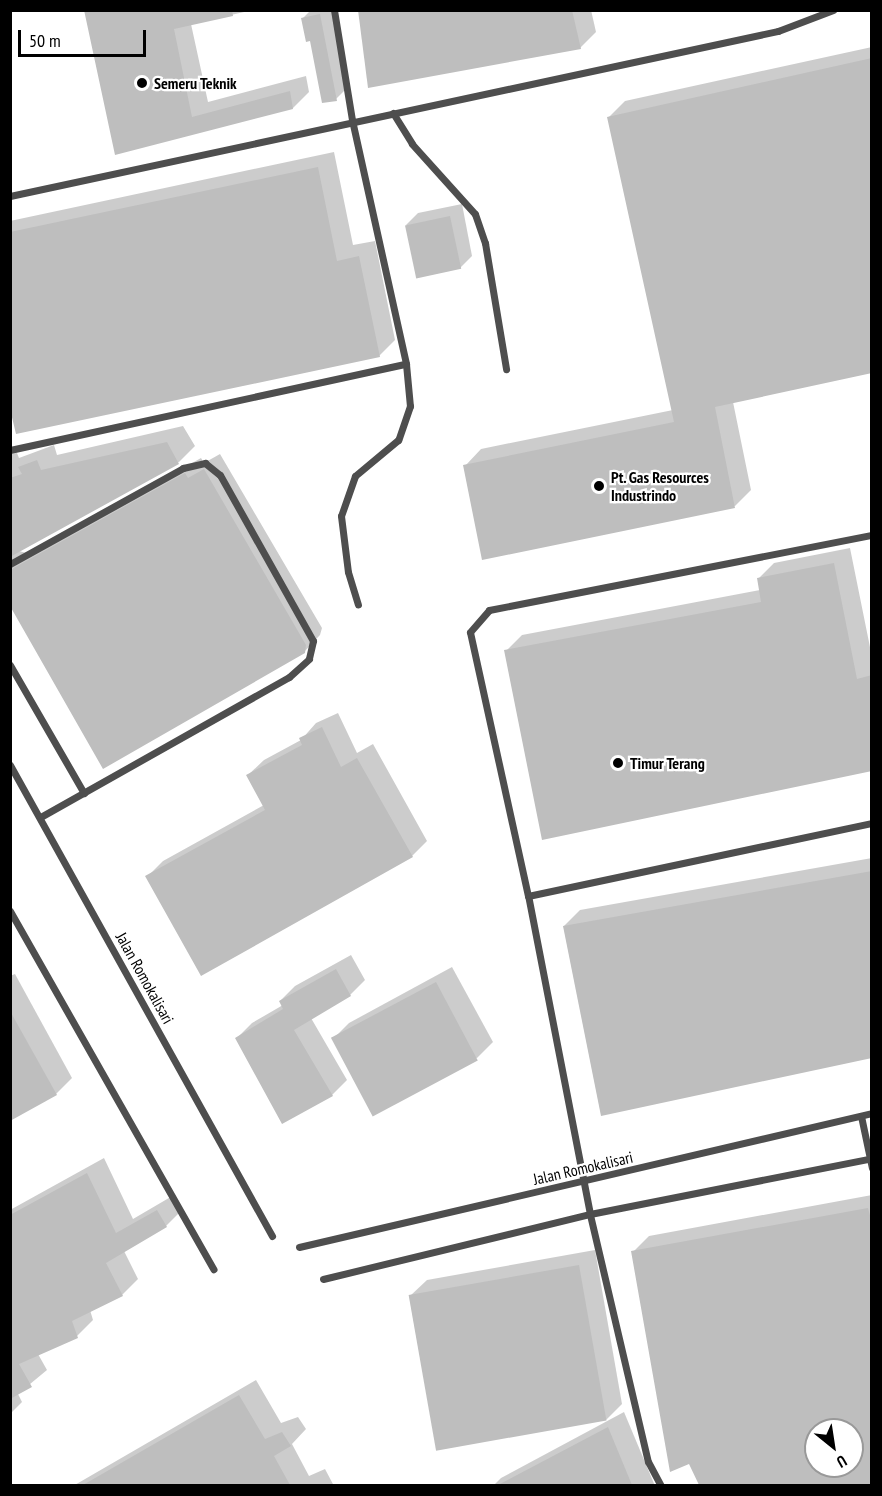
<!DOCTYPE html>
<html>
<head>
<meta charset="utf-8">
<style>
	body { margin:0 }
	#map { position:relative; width:882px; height:1496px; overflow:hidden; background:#fff; font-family:"PT Sans Narrow",sans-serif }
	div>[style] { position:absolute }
	.shadow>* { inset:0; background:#0003 }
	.building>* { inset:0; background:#bebebe; transform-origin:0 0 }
	.lane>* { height:7px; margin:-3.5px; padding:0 3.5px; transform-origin:3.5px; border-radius:3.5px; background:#4e4e4e }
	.dots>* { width:16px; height:16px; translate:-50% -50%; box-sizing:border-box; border:3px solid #fff; border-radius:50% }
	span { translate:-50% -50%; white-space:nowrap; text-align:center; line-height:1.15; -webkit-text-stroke:4.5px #fff; paint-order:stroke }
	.poi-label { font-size:16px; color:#000; font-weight:700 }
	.left { translate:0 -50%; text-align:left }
	.street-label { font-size:16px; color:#000 }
	.frame { position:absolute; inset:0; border:12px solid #000; pointer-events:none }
	.north { position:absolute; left:804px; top:1418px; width:60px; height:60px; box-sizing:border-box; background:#fff; border:2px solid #999; border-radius:50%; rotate:150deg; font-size:16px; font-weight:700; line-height:24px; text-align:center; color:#000 }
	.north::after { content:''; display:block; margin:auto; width:21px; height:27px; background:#000; clip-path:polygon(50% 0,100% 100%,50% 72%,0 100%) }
	.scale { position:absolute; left:18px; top:30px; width:128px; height:27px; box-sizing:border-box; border:3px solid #000; border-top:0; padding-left:8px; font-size:18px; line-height:21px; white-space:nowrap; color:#000; -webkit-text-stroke:4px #fff; paint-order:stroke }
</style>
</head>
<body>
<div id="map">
	<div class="shadow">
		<div style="clip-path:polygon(86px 10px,253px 10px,191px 24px,208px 102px,306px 76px,309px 92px,293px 108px,117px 153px)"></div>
		<div style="clip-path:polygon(311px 10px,333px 10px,348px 87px,336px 99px,302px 19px)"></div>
		<div style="clip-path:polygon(360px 10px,591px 10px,596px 32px,580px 48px)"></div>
		<div style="clip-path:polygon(872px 47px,872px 371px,733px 402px,751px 490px,735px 506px,465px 466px,481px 449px,673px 410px,609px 117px,625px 101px)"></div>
		<div style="clip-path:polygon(334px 152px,353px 245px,375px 241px,395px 340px,379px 356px,10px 402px,10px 221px)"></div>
		<div style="clip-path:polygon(462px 204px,472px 256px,460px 268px,406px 225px,418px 213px)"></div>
		<div style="clip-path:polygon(183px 426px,195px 446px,179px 462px,19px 551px,30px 554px,201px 458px,204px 463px,220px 454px,322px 628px,320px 635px,304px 652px,10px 603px,10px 454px,17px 453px,19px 458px,54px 445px,57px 455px)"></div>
		<div style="clip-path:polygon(850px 548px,872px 657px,872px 769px,506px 651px,522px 635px,760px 590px,758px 579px,774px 563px)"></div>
		<div style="clip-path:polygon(338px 713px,357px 753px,373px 744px,427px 841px,412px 856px,147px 877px,163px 861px,264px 805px,248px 775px,264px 760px,301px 740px,316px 723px)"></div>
		<div style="clip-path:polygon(872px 858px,872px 1057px,564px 926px,580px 910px)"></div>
		<div style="clip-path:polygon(351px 955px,365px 980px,350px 995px,311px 1018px,347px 1080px,332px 1095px,237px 1038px,252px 1023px,283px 1005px,280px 1001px,295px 986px)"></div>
		<div style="clip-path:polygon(452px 967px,493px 1042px,477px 1058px,333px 1039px,349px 1023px)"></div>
		<div style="clip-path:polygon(15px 974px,72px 1078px,56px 1094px,10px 1119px,10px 976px)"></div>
		<div style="clip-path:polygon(104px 1158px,133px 1219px,174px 1195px,182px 1210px,166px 1226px,124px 1251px,138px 1279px,122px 1295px,90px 1310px,93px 1320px,77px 1336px,38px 1354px,47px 1370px,18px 1394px,22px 1402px,10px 1414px,10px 1210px)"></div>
		<div style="clip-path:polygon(evenodd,872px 1195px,872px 1486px,701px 1486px,689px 1462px,633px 1252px,649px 1236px,872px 1195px,816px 1430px,852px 1430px,852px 1466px,816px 1466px,816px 1430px)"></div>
		<div style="clip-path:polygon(595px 1250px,622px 1404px,606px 1420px,410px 1296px,427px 1280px)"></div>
		<div style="clip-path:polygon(256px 1380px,281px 1423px,298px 1417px,306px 1429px,292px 1444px,309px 1476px,325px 1469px,334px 1486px,73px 1486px)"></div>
		<div style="clip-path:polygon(624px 1412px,655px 1486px,493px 1486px,501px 1478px)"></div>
	</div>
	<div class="building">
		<div style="clip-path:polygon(84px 10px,232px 10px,233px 16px,174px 29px,192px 117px,290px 91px,293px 109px,115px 155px)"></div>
		<div style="clip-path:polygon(358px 10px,572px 10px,581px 49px,368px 88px)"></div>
		<div style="clip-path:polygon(320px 14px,337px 101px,322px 103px,310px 41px,306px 42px,301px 18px)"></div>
		<div style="clip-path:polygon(872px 58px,872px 373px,715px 407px,735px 508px,482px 560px,463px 465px,674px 422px,607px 117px)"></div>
		<div style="clip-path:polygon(318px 167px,337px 261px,359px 256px,380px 357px,16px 434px,10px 409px,10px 232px)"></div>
		<div style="left:450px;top:216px;width:54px;height:46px;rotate:78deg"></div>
		<div style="clip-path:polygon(167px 442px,179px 464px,10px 557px,10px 478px,22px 474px,18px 467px,37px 460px,41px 470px)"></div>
		<div style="clip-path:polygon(204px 469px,306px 645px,305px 653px,103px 769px,10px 606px,10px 570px,185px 473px,188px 478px)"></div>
		<div style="clip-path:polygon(834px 563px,857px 679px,872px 675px,872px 771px,542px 840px,504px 650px,761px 602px,757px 578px)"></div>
		<div style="clip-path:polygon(322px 727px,341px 767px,357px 758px,413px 857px,201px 976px,145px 876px,265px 810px,246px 775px,302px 745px,299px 738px)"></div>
		<div style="clip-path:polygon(872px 871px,872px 1058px,601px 1116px,563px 926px)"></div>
		<div style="clip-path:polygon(336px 969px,351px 996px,294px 1030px,333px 1096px,282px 1124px,235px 1038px,283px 1009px,279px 1001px)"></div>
		<div style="left:436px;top:982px;width:89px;height:119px;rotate:62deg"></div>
		<div style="clip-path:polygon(10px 1011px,57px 1095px,10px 1121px)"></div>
		<div style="clip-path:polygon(87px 1173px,116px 1233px,157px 1210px,167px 1227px,106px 1263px,123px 1296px,72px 1321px,78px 1338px,19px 1364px,32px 1387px,10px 1399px,10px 1215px)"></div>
		<div style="clip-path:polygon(evenodd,868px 1208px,872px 1223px,872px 1485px,699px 1485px,689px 1464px,670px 1472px,631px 1251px,868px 1208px,816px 1430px,852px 1430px,852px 1466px,816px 1466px,816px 1430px)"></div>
		<div style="left:579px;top:1265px;width:158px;height:173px;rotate:80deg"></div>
		<div style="clip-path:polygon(239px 1395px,265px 1439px,282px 1432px,291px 1446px,274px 1456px,290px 1485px,83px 1485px)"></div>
		<div style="clip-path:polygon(608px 1427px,632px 1485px,498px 1485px)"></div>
	</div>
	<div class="lane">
		<div style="left:334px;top:10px;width:111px;rotate:80.7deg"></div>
		<div style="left:352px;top:120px;width:250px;rotate:77.5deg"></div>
		<div style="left:406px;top:364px;width:42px;rotate:84.6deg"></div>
		<div style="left:410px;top:406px;width:36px;rotate:109deg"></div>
		<div style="left:398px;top:440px;width:56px;rotate:140.1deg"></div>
		<div style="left:355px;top:476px;width:42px;rotate:109.3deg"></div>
		<div style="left:341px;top:516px;width:56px;rotate:82.9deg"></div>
		<div style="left:348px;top:572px;width:34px;rotate:73deg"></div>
		<div style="left:393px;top:113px;width:36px;rotate:58deg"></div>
		<div style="left:412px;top:144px;width:94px;rotate:48deg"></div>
		<div style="left:475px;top:214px;width:31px;rotate:71deg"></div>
		<div style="left:485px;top:243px;width:128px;rotate:80.5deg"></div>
		<div style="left:10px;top:196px;width:786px;rotate:-12.13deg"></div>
		<div style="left:778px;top:31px;width:59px;rotate:-20.9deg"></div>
		<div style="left:10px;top:450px;width:405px;rotate:-12.3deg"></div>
		<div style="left:10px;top:564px;width:198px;rotate:-29deg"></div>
		<div style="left:183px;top:468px;width:23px;rotate:-13deg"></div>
		<div style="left:205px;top:463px;width:19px;rotate:39deg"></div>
		<div style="left:220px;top:475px;width:190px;rotate:60.7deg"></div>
		<div style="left:313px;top:641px;width:18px;rotate:103deg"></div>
		<div style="left:309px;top:659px;width:27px;rotate:138deg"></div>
		<div style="left:289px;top:677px;width:285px;rotate:150.6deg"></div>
		<div style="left:10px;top:665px;width:148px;rotate:60deg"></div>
		<div style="left:10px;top:765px;width:539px;rotate:60.91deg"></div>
		<div style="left:528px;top:896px;width:352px;rotate:-12deg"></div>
		<div style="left:10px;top:911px;width:412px;rotate:60.4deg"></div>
		<div style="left:861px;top:1116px;width:53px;rotate:78.1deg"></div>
		<div style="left:299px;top:1247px;width:588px;rotate:-13.16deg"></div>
		<div style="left:323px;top:1279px;width:275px;rotate:-13.7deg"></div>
		<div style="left:590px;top:1214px;width:288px;rotate:-11.2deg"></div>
		<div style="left:661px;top:1486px;width:27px;rotate:-118deg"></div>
		<div style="left:648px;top:1462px;width:255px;rotate:-103.2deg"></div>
		<div style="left:590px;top:1214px;width:324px;rotate:-101deg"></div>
		<div style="left:528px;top:896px;width:270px;rotate:-102.4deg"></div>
		<div style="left:470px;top:632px;width:29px;rotate:-49deg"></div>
		<div style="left:489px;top:610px;width:390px;rotate:-11.1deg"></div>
	</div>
	<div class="dots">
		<div style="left:142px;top:83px;background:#000"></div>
		<div style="left:599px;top:486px;background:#000"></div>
		<div style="left:618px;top:763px;background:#000"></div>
	</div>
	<div class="poi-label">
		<span class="left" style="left:154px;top:83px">Semeru Teknik</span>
		<span class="left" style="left:611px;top:486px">Pt. Gas Resources<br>Industrindo</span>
		<span class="left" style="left:630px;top:763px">Timur Terang</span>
	</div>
	<div class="street-label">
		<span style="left:145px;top:978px;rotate:61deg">Jalan Romokalisari</span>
		<span style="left:583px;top:1168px;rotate:-13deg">Jalan Romokalisari</span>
	</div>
	<div class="frame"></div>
	<div class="north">U</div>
	<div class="scale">50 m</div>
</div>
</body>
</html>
